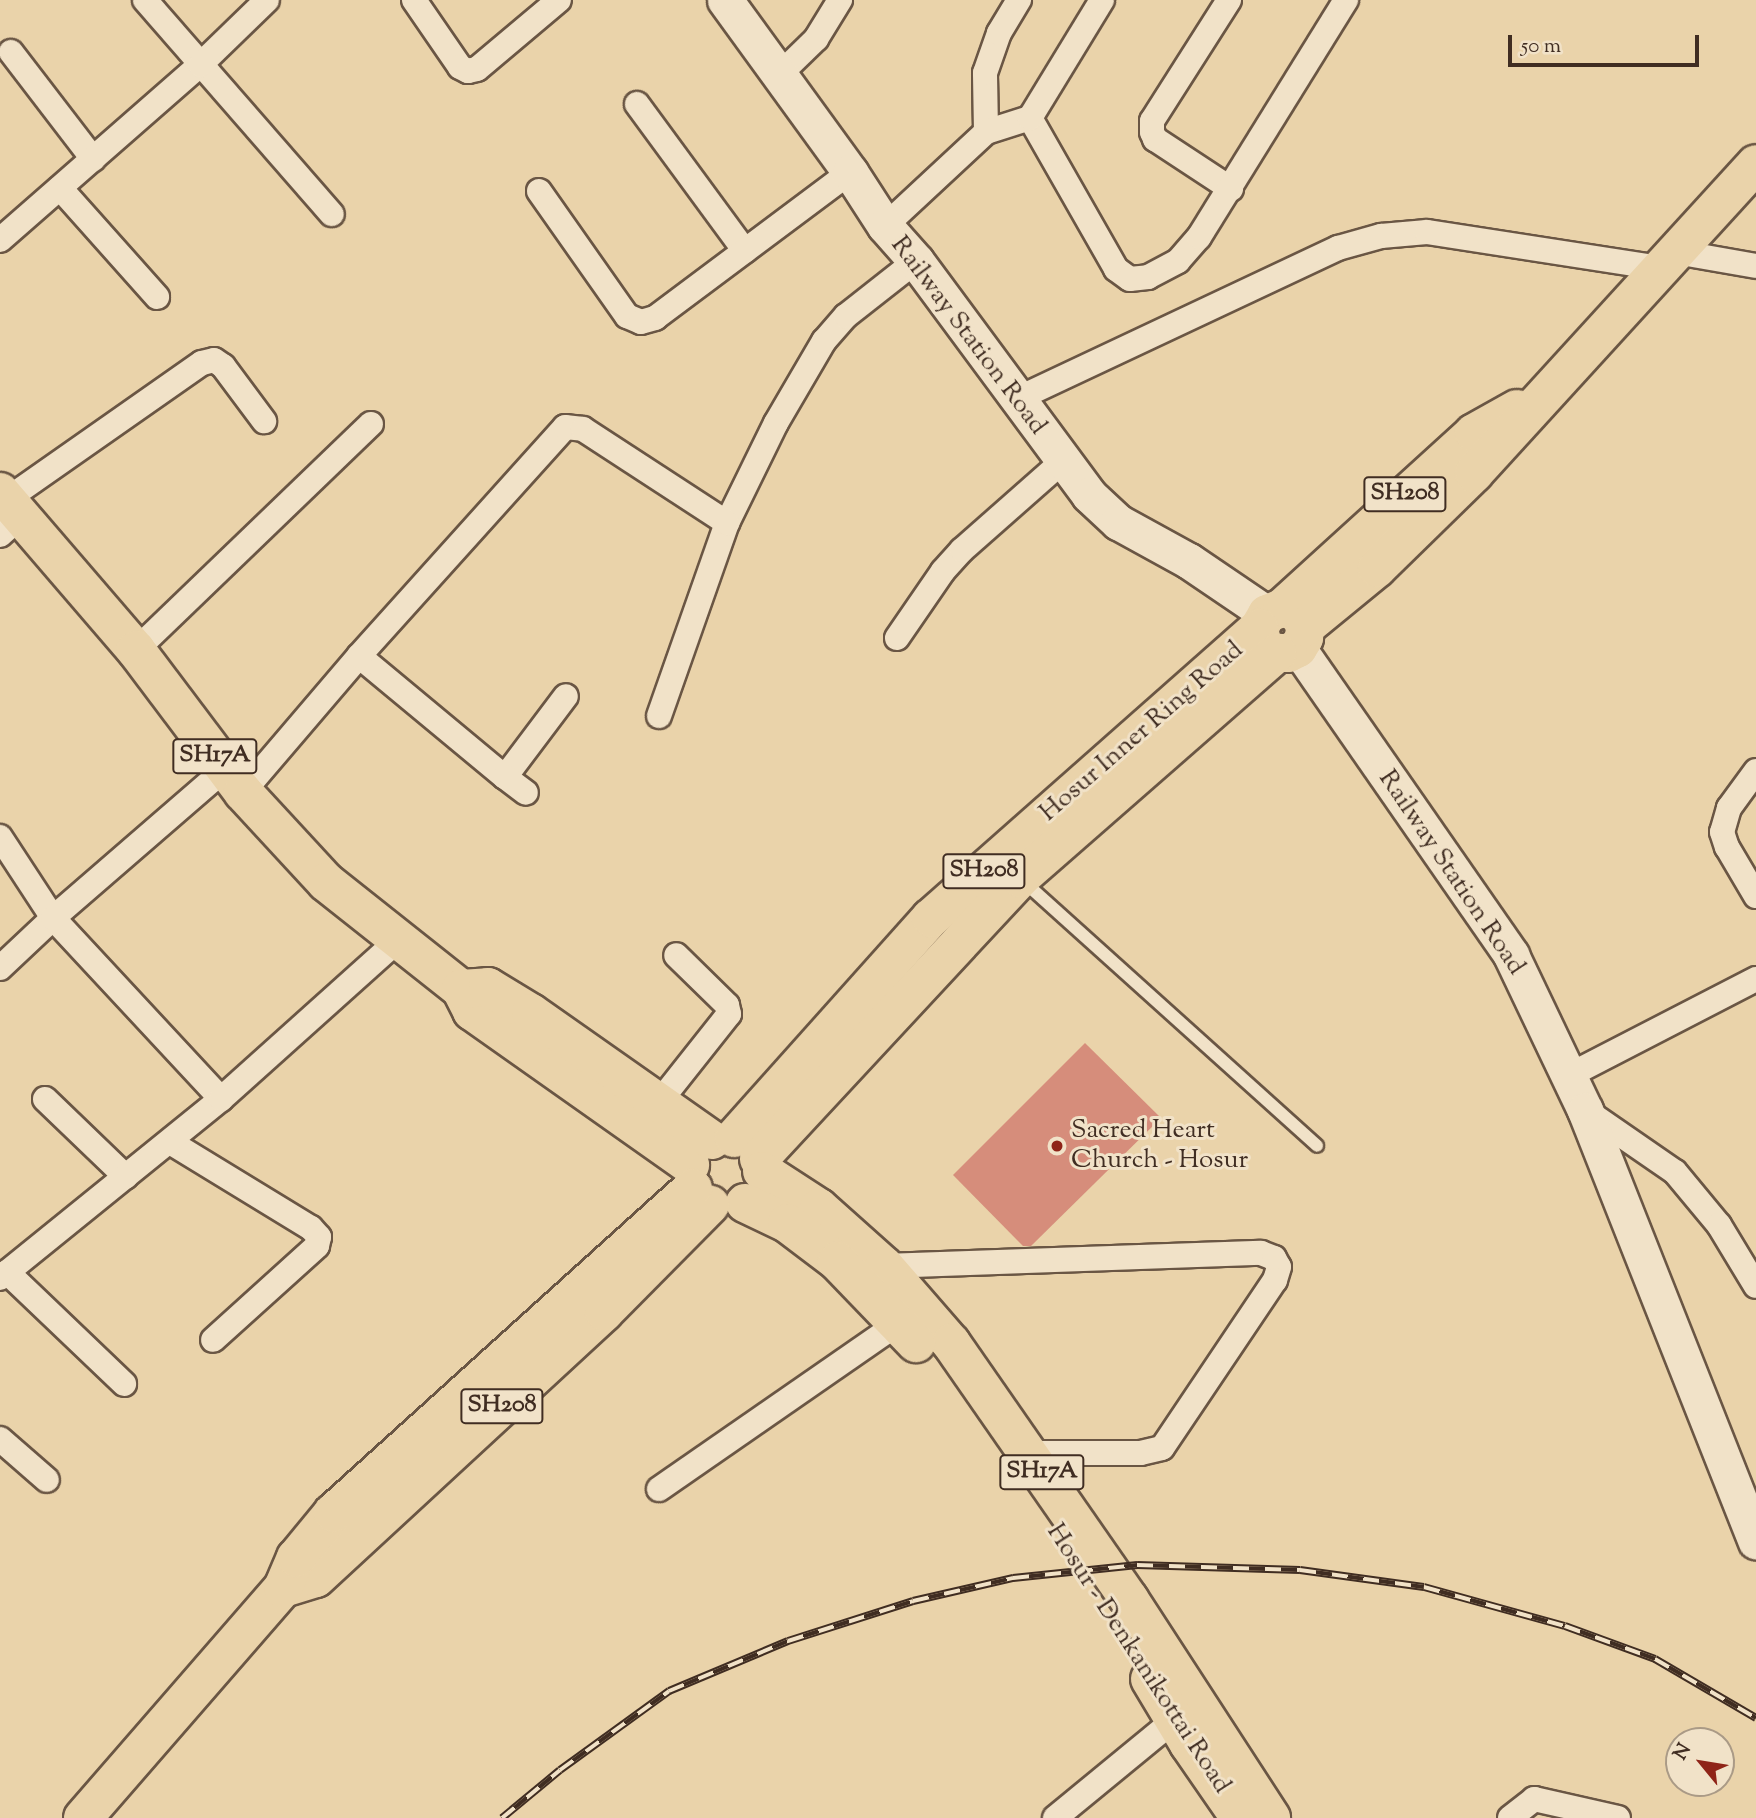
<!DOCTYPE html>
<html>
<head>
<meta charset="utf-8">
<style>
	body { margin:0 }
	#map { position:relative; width:1756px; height:1818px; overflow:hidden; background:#ead3aa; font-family:"Sorts Mill Goudy",serif }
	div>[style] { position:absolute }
	.building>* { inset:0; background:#d68d7b }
	.roads { filter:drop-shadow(2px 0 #6a5644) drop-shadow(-2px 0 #6a5644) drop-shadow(0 2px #6a5644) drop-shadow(0 -2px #6a5644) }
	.service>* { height:12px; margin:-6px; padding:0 6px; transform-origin:6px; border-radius:6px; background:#f1e2c8 }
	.minor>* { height:24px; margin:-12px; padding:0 12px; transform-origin:12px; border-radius:12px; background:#f1e2c8 }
	.secondary>* { height:35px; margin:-17.5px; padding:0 17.5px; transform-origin:17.5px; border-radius:17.5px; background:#f1e2c8 }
	.primary>* { height:38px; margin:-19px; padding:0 19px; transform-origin:19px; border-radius:19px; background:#ead3aa }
	.rail>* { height:8px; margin-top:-4px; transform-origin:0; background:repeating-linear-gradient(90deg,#f1e2c8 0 16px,#402d22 0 32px); box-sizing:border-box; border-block:2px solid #402d22 }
	.dots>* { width:19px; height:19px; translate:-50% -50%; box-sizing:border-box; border:4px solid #f1e2c8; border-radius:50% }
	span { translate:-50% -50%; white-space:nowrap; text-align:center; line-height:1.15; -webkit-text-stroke:6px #f1e2c8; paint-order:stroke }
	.shield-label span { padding:2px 5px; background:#f1e2c8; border:2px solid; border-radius:5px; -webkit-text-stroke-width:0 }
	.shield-label { font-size:24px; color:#402d22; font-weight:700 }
	.street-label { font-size:26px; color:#402d22 }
	.poi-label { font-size:26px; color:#402d22 }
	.left { translate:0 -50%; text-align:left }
	.north { position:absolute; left:1665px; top:1727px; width:70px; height:70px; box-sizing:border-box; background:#f1e2c8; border:2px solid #aa9a86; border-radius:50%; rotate:300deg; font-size:19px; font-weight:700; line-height:28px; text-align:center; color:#402d22 }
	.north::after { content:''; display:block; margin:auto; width:24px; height:32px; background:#8f2418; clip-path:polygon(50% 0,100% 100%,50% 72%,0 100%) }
	.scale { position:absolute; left:1508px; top:35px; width:191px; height:32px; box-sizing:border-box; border:4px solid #402d22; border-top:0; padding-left:9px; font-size:21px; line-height:24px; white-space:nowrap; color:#402d22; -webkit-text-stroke:5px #f1e2c8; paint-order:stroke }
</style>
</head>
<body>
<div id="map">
	<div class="building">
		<div style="clip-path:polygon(1085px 1043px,1161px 1118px,1031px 1246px,1023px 1246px,953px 1175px)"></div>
	</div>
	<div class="roads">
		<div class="service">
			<div style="left:1022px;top:880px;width:397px;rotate:42deg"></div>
		</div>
		<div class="minor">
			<div style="left:145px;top:0;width:284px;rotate:48.9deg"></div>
			<div style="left:414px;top:0;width:81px;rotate:55.5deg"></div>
			<div style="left:460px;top:67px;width:9px;rotate:27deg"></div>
			<div style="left:468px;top:71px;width:9px;rotate:-13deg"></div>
			<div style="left:477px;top:69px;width:107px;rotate:-40.1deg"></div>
			<div style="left:1229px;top:0;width:143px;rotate:122.5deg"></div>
			<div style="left:1152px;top:121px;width:11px;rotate:90deg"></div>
			<div style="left:1152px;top:132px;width:8px;rotate:67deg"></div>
			<div style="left:1155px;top:139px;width:91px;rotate:33.3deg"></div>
			<div style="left:11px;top:52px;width:135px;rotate:52.5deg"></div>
			<div style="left:779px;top:75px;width:52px;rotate:-44.2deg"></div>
			<div style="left:816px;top:39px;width:46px;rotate:-58.4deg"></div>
			<div style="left:637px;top:104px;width:182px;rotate:53.7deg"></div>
			<div style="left:1030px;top:118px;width:174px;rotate:60.3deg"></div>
			<div style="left:1116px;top:269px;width:17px;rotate:36deg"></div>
			<div style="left:1130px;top:279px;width:18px;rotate:-6deg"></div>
			<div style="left:1148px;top:277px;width:34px;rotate:-28deg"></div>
			<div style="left:1178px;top:261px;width:32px;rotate:-49deg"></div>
			<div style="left:1199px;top:237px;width:279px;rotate:-58.2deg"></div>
			<div style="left:986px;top:132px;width:59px;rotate:-91deg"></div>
			<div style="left:985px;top:73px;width:42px;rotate:-70.7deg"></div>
			<div style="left:999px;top:33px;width:39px;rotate:-59deg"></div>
			<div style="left:60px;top:188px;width:146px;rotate:48.3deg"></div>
			<div style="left:539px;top:191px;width:153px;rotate:54.9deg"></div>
			<div style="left:627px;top:316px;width:15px;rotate:23deg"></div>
			<div style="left:641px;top:322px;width:15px;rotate:-16deg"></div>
			<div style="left:655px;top:318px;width:244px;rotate:-36.8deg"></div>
			<div style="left:885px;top:226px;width:138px;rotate:-42.9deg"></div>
			<div style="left:986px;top:132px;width:46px;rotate:-17.7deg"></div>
			<div style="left:1030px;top:118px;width:138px;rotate:-58.6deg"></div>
			<div style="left:0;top:240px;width:266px;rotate:-41.2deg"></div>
			<div style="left:200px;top:65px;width:93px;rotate:-44.1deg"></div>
			<div style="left:1676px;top:252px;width:81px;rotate:9.9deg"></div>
			<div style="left:1017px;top:399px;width:355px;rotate:-25.2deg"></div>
			<div style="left:1338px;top:248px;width:45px;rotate:-15.6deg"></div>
			<div style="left:1381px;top:236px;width:46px;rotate:-5deg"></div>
			<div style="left:1427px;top:232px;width:236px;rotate:8.8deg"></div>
			<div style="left:6px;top:500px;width:239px;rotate:-35deg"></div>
			<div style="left:202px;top:363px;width:12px;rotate:-14deg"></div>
			<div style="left:214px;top:360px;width:11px;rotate:34deg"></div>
			<div style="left:223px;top:366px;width:69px;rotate:53.3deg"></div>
			<div style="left:0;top:535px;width:27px;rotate:-42deg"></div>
			<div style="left:897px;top:638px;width:81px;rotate:-55.5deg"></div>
			<div style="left:943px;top:571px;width:28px;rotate:-48deg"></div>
			<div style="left:962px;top:550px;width:135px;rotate:-41.4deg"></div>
			<div style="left:136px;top:650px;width:326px;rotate:-43.9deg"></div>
			<div style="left:359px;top:656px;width:190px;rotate:39.7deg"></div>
			<div style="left:505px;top:777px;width:101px;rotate:-53deg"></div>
			<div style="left:659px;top:716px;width:205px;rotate:-70.6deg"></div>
			<div style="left:727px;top:523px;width:111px;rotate:-63.9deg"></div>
			<div style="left:776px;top:423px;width:95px;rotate:-59.7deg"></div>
			<div style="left:824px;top:341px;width:33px;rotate:-49deg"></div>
			<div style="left:846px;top:316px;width:89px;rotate:-38.2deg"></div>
			<div style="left:1756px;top:771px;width:46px;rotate:126.1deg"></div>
			<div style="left:1729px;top:808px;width:25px;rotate:106deg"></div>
			<div style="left:1722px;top:832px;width:16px;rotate:72deg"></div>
			<div style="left:1727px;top:847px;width:57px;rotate:59.4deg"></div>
			<div style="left:505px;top:777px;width:26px;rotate:37deg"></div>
			<div style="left:243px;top:792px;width:179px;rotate:-49.5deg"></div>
			<div style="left:359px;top:656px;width:308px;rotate:-48deg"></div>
			<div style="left:565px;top:427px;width:18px;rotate:6deg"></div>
			<div style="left:583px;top:429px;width:172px;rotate:33.1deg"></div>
			<div style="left:0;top:837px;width:97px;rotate:56.8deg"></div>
			<div style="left:53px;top:918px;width:247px;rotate:47.1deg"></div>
			<div style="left:0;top:968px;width:73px;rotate:-43.3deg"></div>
			<div style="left:53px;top:918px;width:228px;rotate:-40.9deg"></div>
			<div style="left:1570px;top:1075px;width:209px;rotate:-27.3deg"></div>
			<div style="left:45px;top:1099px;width:112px;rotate:43.9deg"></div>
			<div style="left:660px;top:1101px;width:111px;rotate:-51.6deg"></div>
			<div style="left:729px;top:1014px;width:9px;rotate:-103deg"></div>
			<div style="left:727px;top:1005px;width:71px;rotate:-135.6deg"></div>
			<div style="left:1585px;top:1110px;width:109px;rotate:34.6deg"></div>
			<div style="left:1675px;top:1172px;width:69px;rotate:50.3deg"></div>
			<div style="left:1719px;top:1225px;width:71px;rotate:58.8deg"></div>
			<div style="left:170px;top:1142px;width:165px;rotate:31.4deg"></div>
			<div style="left:311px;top:1228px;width:12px;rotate:48deg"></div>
			<div style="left:319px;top:1237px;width:9px;rotate:103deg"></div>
			<div style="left:317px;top:1246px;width:140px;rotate:137.9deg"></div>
			<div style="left:884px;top:1266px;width:377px;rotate:-2deg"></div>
			<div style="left:1261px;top:1253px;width:14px;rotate:21deg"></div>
			<div style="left:1274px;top:1258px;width:10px;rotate:61deg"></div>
			<div style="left:1279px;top:1267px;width:14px;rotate:107deg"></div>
			<div style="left:1275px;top:1280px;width:202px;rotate:123.9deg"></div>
			<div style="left:1162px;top:1448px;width:22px;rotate:167deg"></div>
			<div style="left:1141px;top:1453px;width:112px;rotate:180deg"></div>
			<div style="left:7px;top:1272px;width:162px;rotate:43.7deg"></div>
			<div style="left:0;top:1278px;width:284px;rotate:-39deg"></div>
			<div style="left:221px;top:1099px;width:238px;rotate:-41.9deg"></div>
			<div style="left:0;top:1439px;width:62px;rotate:41.1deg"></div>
			<div style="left:659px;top:1489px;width:292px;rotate:-34.7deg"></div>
			<div style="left:1055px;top:1818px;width:167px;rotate:-39.4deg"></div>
			<div style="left:1510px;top:1818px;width:31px;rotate:-38deg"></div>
			<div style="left:1534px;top:1799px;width:86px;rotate:12.7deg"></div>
		</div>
		<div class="secondary">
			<div style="left:725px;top:0;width:213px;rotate:54deg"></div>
			<div style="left:850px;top:172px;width:64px;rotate:57.1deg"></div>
			<div style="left:885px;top:226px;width:47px;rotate:48.5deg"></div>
			<div style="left:916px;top:261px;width:291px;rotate:53.5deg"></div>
			<div style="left:1089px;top:495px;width:40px;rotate:43deg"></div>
			<div style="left:1118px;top:522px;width:81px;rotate:28.8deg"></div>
			<div style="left:1189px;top:561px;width:94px;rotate:34.2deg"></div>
			<div style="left:1298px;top:648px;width:374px;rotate:55.2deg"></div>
			<div style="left:1511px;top:955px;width:172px;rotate:64.5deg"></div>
			<div style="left:1585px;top:1110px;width:464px;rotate:68.4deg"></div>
		</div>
		<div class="primary">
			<div style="left:0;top:492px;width:208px;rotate:49.3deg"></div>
			<div style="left:136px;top:650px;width:178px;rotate:53deg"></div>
			<div style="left:243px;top:792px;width:122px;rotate:47.3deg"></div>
			<div style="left:326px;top:882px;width:172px;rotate:38.4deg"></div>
			<div style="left:461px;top:989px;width:25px;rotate:63deg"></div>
			<div style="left:472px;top:1011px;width:267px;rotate:35.2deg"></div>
			<div style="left:1282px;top:608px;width:10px;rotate:11deg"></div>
			<div style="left:1292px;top:610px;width:11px;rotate:38deg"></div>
			<div style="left:1301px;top:617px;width:11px;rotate:68deg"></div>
			<div style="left:1305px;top:627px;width:11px;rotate:95deg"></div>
			<div style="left:1304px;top:638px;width:12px;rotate:121deg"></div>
			<div style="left:1298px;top:648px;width:11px;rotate:153deg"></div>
			<div style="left:1288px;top:653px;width:11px;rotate:180deg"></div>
			<div style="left:1277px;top:653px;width:15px;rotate:-160deg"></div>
			<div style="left:1263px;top:648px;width:20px;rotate:-101deg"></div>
			<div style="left:1259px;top:628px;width:16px;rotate:-60deg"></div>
			<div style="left:1267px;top:614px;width:16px;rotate:-22deg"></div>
			<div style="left:1282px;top:608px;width:260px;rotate:-42.3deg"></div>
			<div style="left:1474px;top:433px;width:49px;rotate:-29.2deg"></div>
			<div style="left:1305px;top:627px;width:93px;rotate:-39.3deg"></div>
			<div style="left:1377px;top:568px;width:136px;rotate:-44.4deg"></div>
			<div style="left:1474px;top:473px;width:418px;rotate:-47.6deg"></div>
			<div style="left:461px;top:989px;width:27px;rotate:-4deg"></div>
			<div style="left:488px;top:987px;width:50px;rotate:31.2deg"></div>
			<div style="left:531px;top:1013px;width:221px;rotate:35.1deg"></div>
			<div style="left:734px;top:1138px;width:295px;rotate:-48.2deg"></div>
			<div style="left:931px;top:918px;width:438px;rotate:-41.5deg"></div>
			<div style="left:759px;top:1159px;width:384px;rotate:-47.1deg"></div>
			<div style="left:1020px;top:878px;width:342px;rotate:-41.2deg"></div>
			<div style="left:762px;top:1171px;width:68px;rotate:33deg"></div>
			<div style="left:819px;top:1208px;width:87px;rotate:41.7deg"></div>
			<div style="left:884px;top:1266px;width:102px;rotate:49deg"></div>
			<div style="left:951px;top:1343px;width:312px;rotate:55.2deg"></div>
			<div style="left:1129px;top:1599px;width:261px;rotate:57deg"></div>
			<div style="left:745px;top:1203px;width:47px;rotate:25.5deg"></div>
			<div style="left:787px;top:1223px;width:63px;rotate:37.2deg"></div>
			<div style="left:837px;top:1261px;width:114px;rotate:46.1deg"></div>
			<div style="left:283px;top:1588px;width:34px;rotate:-17deg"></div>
			<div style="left:316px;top:1578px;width:392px;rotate:-42.7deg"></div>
			<div style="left:604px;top:1312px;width:151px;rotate:-45.3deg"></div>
			<div style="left:1150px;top:1679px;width:76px;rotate:59deg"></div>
			<div style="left:1189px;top:1744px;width:90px;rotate:55.4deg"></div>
			<div style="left:83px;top:1818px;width:305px;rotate:-49deg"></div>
			<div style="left:283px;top:1588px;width:33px;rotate:-67deg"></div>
			<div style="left:296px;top:1558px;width:58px;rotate:-50.6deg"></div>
			<div style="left:333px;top:1513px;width:485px;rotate:-42.1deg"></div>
		</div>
	</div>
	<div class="rail">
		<div style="left:502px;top:1818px;width:75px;rotate:-39.6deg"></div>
		<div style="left:560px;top:1770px;width:135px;rotate:-35.9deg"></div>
		<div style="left:669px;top:1691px;width:129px;rotate:-22.8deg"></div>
		<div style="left:788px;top:1641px;width:131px;rotate:-17.7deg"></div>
		<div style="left:913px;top:1601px;width:103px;rotate:-13deg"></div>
		<div style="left:1013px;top:1578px;width:125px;rotate:-6deg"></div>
		<div style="left:1137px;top:1565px;width:163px;rotate:1.8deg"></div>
		<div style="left:1300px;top:1570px;width:125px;rotate:7.8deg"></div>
		<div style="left:1424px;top:1587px;width:146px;rotate:15.5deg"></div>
		<div style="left:1565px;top:1626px;width:96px;rotate:20.1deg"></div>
		<div style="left:1655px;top:1659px;width:117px;rotate:30.3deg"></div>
	</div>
	<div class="dots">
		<div style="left:1057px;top:1146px;background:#8f2418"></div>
	</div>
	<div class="shield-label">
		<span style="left:1405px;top:494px">SH208</span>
		<span style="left:215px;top:756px">SH17A</span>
		<span style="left:984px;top:871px">SH208</span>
		<span style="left:502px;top:1406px">SH208</span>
		<span style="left:1042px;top:1472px">SH17A</span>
	</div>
	<div class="street-label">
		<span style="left:968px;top:336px;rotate:53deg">Railway Station Road</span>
		<span style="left:1142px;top:732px;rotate:-41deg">Hosur Inner Ring Road</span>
		<span style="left:1451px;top:873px;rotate:56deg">Railway Station Road</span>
		<span style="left:1138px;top:1659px;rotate:57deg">Hosur - Denkanikottai Road</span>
	</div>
	<div class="poi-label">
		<span class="left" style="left:1071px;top:1146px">Sacred Heart<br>Church - Hosur</span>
	</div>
	<div class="north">N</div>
	<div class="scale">50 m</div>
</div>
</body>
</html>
